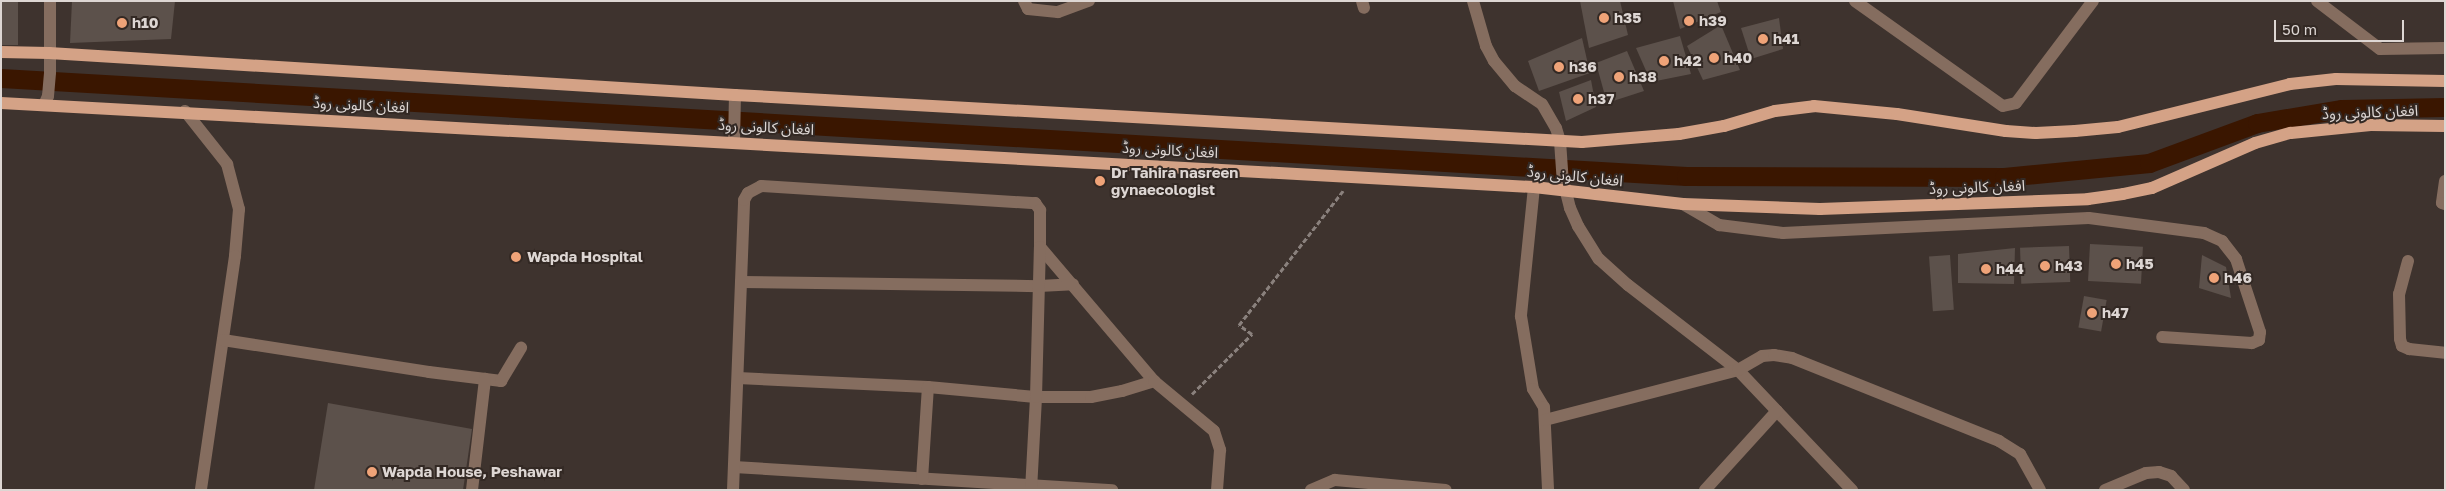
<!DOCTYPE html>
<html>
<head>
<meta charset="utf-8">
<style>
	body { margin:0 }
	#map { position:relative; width:2446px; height:491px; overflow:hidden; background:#3e332e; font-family:"Golos Text","Noto Sans Arabic",sans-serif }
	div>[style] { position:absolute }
	.canal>* { height:19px; margin:-9.5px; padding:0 9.5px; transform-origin:9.5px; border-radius:9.5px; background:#3a1600 }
	.building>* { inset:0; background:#5c514b; transform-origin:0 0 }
	.path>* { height:3px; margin-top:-1.5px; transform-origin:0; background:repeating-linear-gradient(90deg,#8a817d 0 5px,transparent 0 7.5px) }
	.minor>* { height:12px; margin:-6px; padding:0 6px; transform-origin:6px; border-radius:6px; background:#856d5f }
	.major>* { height:12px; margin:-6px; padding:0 6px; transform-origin:6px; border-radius:6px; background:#d4a286 }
	.dots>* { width:14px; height:14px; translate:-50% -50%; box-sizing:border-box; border:2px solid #332924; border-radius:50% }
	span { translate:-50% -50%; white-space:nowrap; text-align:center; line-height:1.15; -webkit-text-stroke:4px #332924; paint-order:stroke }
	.poi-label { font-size:15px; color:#ddd6d3; font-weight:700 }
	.left { translate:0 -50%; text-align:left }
	.street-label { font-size:15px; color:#ddd6d3 }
	.frame { position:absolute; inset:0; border:2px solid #ddd6d3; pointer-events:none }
	.scale { position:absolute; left:2274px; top:20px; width:130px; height:22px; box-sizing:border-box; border:2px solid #ddd6d3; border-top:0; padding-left:6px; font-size:15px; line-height:18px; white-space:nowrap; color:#ddd6d3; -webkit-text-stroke:4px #332924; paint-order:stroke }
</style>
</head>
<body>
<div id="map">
	<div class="canal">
		<div style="left:1px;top:78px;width:1688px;rotate:3.33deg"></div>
		<div style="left:1686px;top:176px;width:318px;rotate:0.2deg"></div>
		<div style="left:2004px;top:177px;width:146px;rotate:-5.5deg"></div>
		<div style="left:2149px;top:163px;width:115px;rotate:-20.3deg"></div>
		<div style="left:2257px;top:123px;width:86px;rotate:-9.4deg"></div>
		<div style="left:2342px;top:109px;width:103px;rotate:-1.1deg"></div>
	</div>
	<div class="building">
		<div style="left:1px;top:1px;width:17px;height:44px"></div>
		<div style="clip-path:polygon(72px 1px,175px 1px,171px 39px,70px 43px)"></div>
		<div style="clip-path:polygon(1580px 1px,1620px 1px,1628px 35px,1589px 48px)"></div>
		<div style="clip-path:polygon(1673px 1px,1717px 1px,1721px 12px,1680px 29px)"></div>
		<div style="clip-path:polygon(1779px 18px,1783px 49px,1751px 59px,1741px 28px)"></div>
		<div style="clip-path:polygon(1721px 25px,1740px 70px,1703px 80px,1687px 46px)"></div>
		<div style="clip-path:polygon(1680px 36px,1691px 74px,1651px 82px,1636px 48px)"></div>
		<div style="clip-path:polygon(1582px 38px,1590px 73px,1539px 91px,1528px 61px)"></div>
		<div style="clip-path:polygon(1627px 51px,1644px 91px,1607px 103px,1596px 63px)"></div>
		<div style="clip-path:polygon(1591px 80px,1596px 107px,1566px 121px,1559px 92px)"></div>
		<div style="left:2090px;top:244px;width:53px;height:37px;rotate:3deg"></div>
		<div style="left:2069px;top:246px;width:36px;height:49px;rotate:88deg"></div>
		<div style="clip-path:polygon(2015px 248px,2014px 284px,1958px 283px,1958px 254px)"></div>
		<div style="left:1950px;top:255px;width:55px;height:21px;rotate:86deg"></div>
		<div style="clip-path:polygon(2202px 255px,2226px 267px,2231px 298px,2199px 288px)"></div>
		<div style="left:2084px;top:296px;width:23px;height:32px;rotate:10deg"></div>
		<div style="clip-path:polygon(328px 403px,472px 429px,463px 490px,314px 490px)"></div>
	</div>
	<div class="path">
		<div style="left:1192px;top:394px;width:85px;rotate:-45deg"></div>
		<div style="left:1252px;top:334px;width:16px;rotate:-145deg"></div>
		<div style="left:1239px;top:325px;width:170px;rotate:-52.2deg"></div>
	</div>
	<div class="minor">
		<div style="left:1024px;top:1px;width:9px;rotate:63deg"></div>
		<div style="left:1028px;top:9px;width:30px;rotate:6deg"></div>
		<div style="left:1058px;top:12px;width:33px;rotate:-20deg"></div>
		<div style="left:1362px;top:1px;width:7px;rotate:74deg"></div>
		<div style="left:1473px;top:1px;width:47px;rotate:73.9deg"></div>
		<div style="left:1486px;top:46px;width:17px;rotate:62deg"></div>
		<div style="left:1494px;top:61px;width:33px;rotate:50deg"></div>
		<div style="left:1515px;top:86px;width:32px;rotate:34deg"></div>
		<div style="left:1542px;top:104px;width:28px;rotate:60deg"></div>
		<div style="left:1556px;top:128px;width:14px;rotate:73deg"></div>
		<div style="left:1560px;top:141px;width:39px;rotate:86deg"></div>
		<div style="left:1563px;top:180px;width:29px;rotate:76deg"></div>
		<div style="left:1570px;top:208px;width:20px;rotate:66deg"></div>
		<div style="left:1578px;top:226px;width:39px;rotate:58deg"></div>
		<div style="left:1599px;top:259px;width:39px;rotate:42deg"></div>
		<div style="left:1628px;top:285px;width:139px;rotate:37.7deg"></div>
		<div style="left:1738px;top:370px;width:166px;rotate:46.5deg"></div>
		<div style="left:1855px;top:1px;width:181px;rotate:35.4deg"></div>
		<div style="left:2003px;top:106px;width:13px;rotate:-13deg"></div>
		<div style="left:2016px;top:103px;width:128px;rotate:-53deg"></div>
		<div style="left:2317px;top:1px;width:79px;rotate:37.3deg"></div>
		<div style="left:2380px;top:49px;width:65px;rotate:-0.9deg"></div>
		<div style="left:44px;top:105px;width:10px;rotate:-66deg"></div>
		<div style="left:48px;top:96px;width:24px;rotate:-85deg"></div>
		<div style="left:50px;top:72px;width:71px;rotate:-90deg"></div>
		<div style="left:185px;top:111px;width:68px;rotate:51.6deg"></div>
		<div style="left:227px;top:164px;width:47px;rotate:75.1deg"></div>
		<div style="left:239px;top:209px;width:47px;rotate:94.9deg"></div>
		<div style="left:235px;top:256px;width:236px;rotate:98.3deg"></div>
		<div style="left:734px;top:142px;width:47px;rotate:-88.8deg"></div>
		<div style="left:2445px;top:181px;width:22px;rotate:98deg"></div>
		<div style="left:2442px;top:203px;width:3px;rotate:18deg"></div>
		<div style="left:1534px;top:187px;width:130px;rotate:95.8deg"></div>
		<div style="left:1521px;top:316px;width:74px;rotate:80.7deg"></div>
		<div style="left:1533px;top:389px;width:21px;rotate:59deg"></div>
		<div style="left:1544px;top:407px;width:83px;rotate:87.2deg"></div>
		<div style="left:1683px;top:204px;width:42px;rotate:30.3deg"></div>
		<div style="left:1719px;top:225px;width:64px;rotate:7.1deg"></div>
		<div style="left:1783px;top:233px;width:306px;rotate:-2.8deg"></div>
		<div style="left:2089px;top:218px;width:116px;rotate:7.4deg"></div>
		<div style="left:2204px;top:233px;width:20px;rotate:24deg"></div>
		<div style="left:2222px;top:241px;width:23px;rotate:52deg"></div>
		<div style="left:2236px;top:259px;width:77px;rotate:71.8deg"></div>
		<div style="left:2260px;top:332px;width:8px;rotate:97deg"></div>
		<div style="left:2259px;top:340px;width:8px;rotate:157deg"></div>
		<div style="left:2252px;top:343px;width:90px;rotate:-176.2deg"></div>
		<div style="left:2408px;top:261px;width:34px;rotate:105deg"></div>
		<div style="left:2399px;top:294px;width:45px;rotate:88.7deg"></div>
		<div style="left:2400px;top:339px;width:7px;rotate:74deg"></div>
		<div style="left:2402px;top:346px;width:8px;rotate:23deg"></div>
		<div style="left:2409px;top:349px;width:36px;rotate:6deg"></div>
		<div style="left:741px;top:282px;width:298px;rotate:0.8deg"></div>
		<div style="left:1039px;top:286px;width:34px;rotate:-3deg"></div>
		<div style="left:223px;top:340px;width:208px;rotate:8.8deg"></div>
		<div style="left:429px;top:372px;width:73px;rotate:7.1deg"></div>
		<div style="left:501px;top:381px;width:39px;rotate:-59deg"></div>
		<div style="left:738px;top:378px;width:190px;rotate:2.7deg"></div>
		<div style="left:928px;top:387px;width:108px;rotate:5.3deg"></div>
		<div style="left:1036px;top:397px;width:55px"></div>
		<div style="left:1091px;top:397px;width:32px;rotate:-11deg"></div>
		<div style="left:1122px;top:391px;width:34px;rotate:-17deg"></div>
		<div style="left:1545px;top:420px;width:199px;rotate:-14.5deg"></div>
		<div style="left:1738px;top:370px;width:28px;rotate:-30deg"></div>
		<div style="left:1762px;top:356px;width:12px;rotate:-5deg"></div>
		<div style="left:1774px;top:355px;width:18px;rotate:9deg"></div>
		<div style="left:1792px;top:358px;width:223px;rotate:21.8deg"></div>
		<div style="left:1999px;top:441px;width:25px;rotate:32deg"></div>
		<div style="left:2020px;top:454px;width:41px;rotate:60.9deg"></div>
		<div style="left:734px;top:467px;width:379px;rotate:3.5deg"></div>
		<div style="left:922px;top:479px;width:92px;rotate:-86.3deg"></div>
		<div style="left:472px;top:490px;width:112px;rotate:-83.3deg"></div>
		<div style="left:733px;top:490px;width:290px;rotate:-87.8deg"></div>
		<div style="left:744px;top:200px;width:8px;rotate:-60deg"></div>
		<div style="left:748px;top:193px;width:15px;rotate:-28deg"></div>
		<div style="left:761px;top:186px;width:275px;rotate:3.6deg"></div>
		<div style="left:1035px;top:203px;width:9px;rotate:54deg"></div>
		<div style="left:1040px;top:210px;width:37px;rotate:90deg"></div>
		<div style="left:1040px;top:247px;width:176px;rotate:49.6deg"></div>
		<div style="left:1154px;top:381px;width:78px;rotate:39.8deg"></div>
		<div style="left:1214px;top:431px;width:20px;rotate:72deg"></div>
		<div style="left:1220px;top:450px;width:40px;rotate:94.3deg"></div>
		<div style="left:1031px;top:490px;width:93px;rotate:-86.9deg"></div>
		<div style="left:1036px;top:397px;width:150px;rotate:-88.5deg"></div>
		<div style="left:1311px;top:490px;width:26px;rotate:-23deg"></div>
		<div style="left:1335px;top:480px;width:111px;rotate:5.1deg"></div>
		<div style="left:1705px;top:490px;width:107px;rotate:-47.7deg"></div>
		<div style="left:2105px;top:490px;width:44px;rotate:-22.5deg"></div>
		<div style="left:2146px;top:473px;width:13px;rotate:-4deg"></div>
		<div style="left:2159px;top:472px;width:13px;rotate:18deg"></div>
		<div style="left:2171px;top:476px;width:19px;rotate:47deg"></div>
	</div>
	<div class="major">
		<div style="left:1px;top:52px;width:48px;rotate:1.2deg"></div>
		<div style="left:49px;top:53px;width:687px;rotate:3.5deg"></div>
		<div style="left:735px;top:95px;width:848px;rotate:3.18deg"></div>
		<div style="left:1582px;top:142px;width:97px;rotate:-4.7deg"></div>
		<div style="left:1679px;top:134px;width:46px;rotate:-10.1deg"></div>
		<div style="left:1724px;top:126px;width:53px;rotate:-16.4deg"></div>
		<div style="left:1775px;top:111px;width:39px;rotate:-7deg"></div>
		<div style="left:1814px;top:106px;width:83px;rotate:5.5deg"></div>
		<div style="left:1897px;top:114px;width:110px;rotate:8.9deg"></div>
		<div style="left:2006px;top:131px;width:30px;rotate:4deg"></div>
		<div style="left:2036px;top:133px;width:39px;rotate:-3deg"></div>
		<div style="left:2075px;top:131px;width:43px;rotate:-5.3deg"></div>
		<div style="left:2118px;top:127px;width:177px;rotate:-14deg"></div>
		<div style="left:2290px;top:84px;width:46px;rotate:-6.2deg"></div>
		<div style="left:2336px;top:79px;width:109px;rotate:1.1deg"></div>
		<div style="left:1px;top:103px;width:1535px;rotate:3.14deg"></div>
		<div style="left:1534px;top:187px;width:150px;rotate:6.5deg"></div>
		<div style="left:1683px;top:204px;width:137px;rotate:2.1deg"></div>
		<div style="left:1820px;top:209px;width:268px;rotate:-2.1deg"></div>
		<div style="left:2088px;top:199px;width:35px;rotate:-8deg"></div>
		<div style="left:2123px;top:194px;width:30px;rotate:-12deg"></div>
		<div style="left:2152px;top:188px;width:112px;rotate:-23.6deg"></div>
		<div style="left:2255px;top:143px;width:37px;rotate:-16deg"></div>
		<div style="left:2291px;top:133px;width:80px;rotate:-5.7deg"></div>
		<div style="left:2371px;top:125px;width:74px;rotate:0.8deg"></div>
	</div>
	<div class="dots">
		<div style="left:1604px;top:18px;background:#efa378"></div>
		<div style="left:1689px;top:21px;background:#efa378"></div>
		<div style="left:122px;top:23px;background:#efa378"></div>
		<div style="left:1763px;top:39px;background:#efa378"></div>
		<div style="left:1714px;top:58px;background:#efa378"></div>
		<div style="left:1664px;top:61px;background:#efa378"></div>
		<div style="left:1559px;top:67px;background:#efa378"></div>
		<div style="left:1619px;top:77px;background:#efa378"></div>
		<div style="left:1578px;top:99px;background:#efa378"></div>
		<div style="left:1100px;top:181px;background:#efa378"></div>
		<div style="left:516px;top:257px;background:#efa378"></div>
		<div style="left:2116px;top:264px;background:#efa378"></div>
		<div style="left:2045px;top:266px;background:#efa378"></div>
		<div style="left:1986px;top:269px;background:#efa378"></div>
		<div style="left:2214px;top:278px;background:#efa378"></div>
		<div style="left:2092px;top:313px;background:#efa378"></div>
		<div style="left:372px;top:472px;background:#efa378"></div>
	</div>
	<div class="poi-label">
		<span class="left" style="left:1614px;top:18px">h35</span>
		<span class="left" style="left:1699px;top:21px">h39</span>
		<span class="left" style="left:132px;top:23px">h10</span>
		<span class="left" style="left:1773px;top:39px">h41</span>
		<span class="left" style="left:1724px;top:58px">h40</span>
		<span class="left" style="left:1674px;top:61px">h42</span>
		<span class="left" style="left:1569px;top:67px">h36</span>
		<span class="left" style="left:1629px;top:77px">h38</span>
		<span class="left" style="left:1588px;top:99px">h37</span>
		<span class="left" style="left:1111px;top:181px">Dr Tahira nasreen<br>gynaecologist</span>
		<span class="left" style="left:527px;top:257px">Wapda Hospital</span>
		<span class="left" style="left:2126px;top:264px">h45</span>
		<span class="left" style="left:2055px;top:266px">h43</span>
		<span class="left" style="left:1996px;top:269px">h44</span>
		<span class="left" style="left:2224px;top:278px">h46</span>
		<span class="left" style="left:2102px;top:313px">h47</span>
		<span class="left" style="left:382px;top:472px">Wapda House, Peshawar</span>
	</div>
	<div class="street-label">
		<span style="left:361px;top:105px;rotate:3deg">افغان کالونی روڈ</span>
		<span style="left:2370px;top:112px;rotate:-2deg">افغان کالونی روڈ</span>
		<span style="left:766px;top:127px;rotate:3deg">افغان کالونی روڈ</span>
		<span style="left:1170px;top:150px;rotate:3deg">افغان کالونی روڈ</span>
		<span style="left:1575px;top:176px;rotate:6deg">افغان کالونی روڈ</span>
		<span style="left:1977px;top:187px;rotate:-2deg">افغان کالونی روڈ</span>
	</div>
	<div class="frame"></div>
	<div class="scale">50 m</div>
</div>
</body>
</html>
